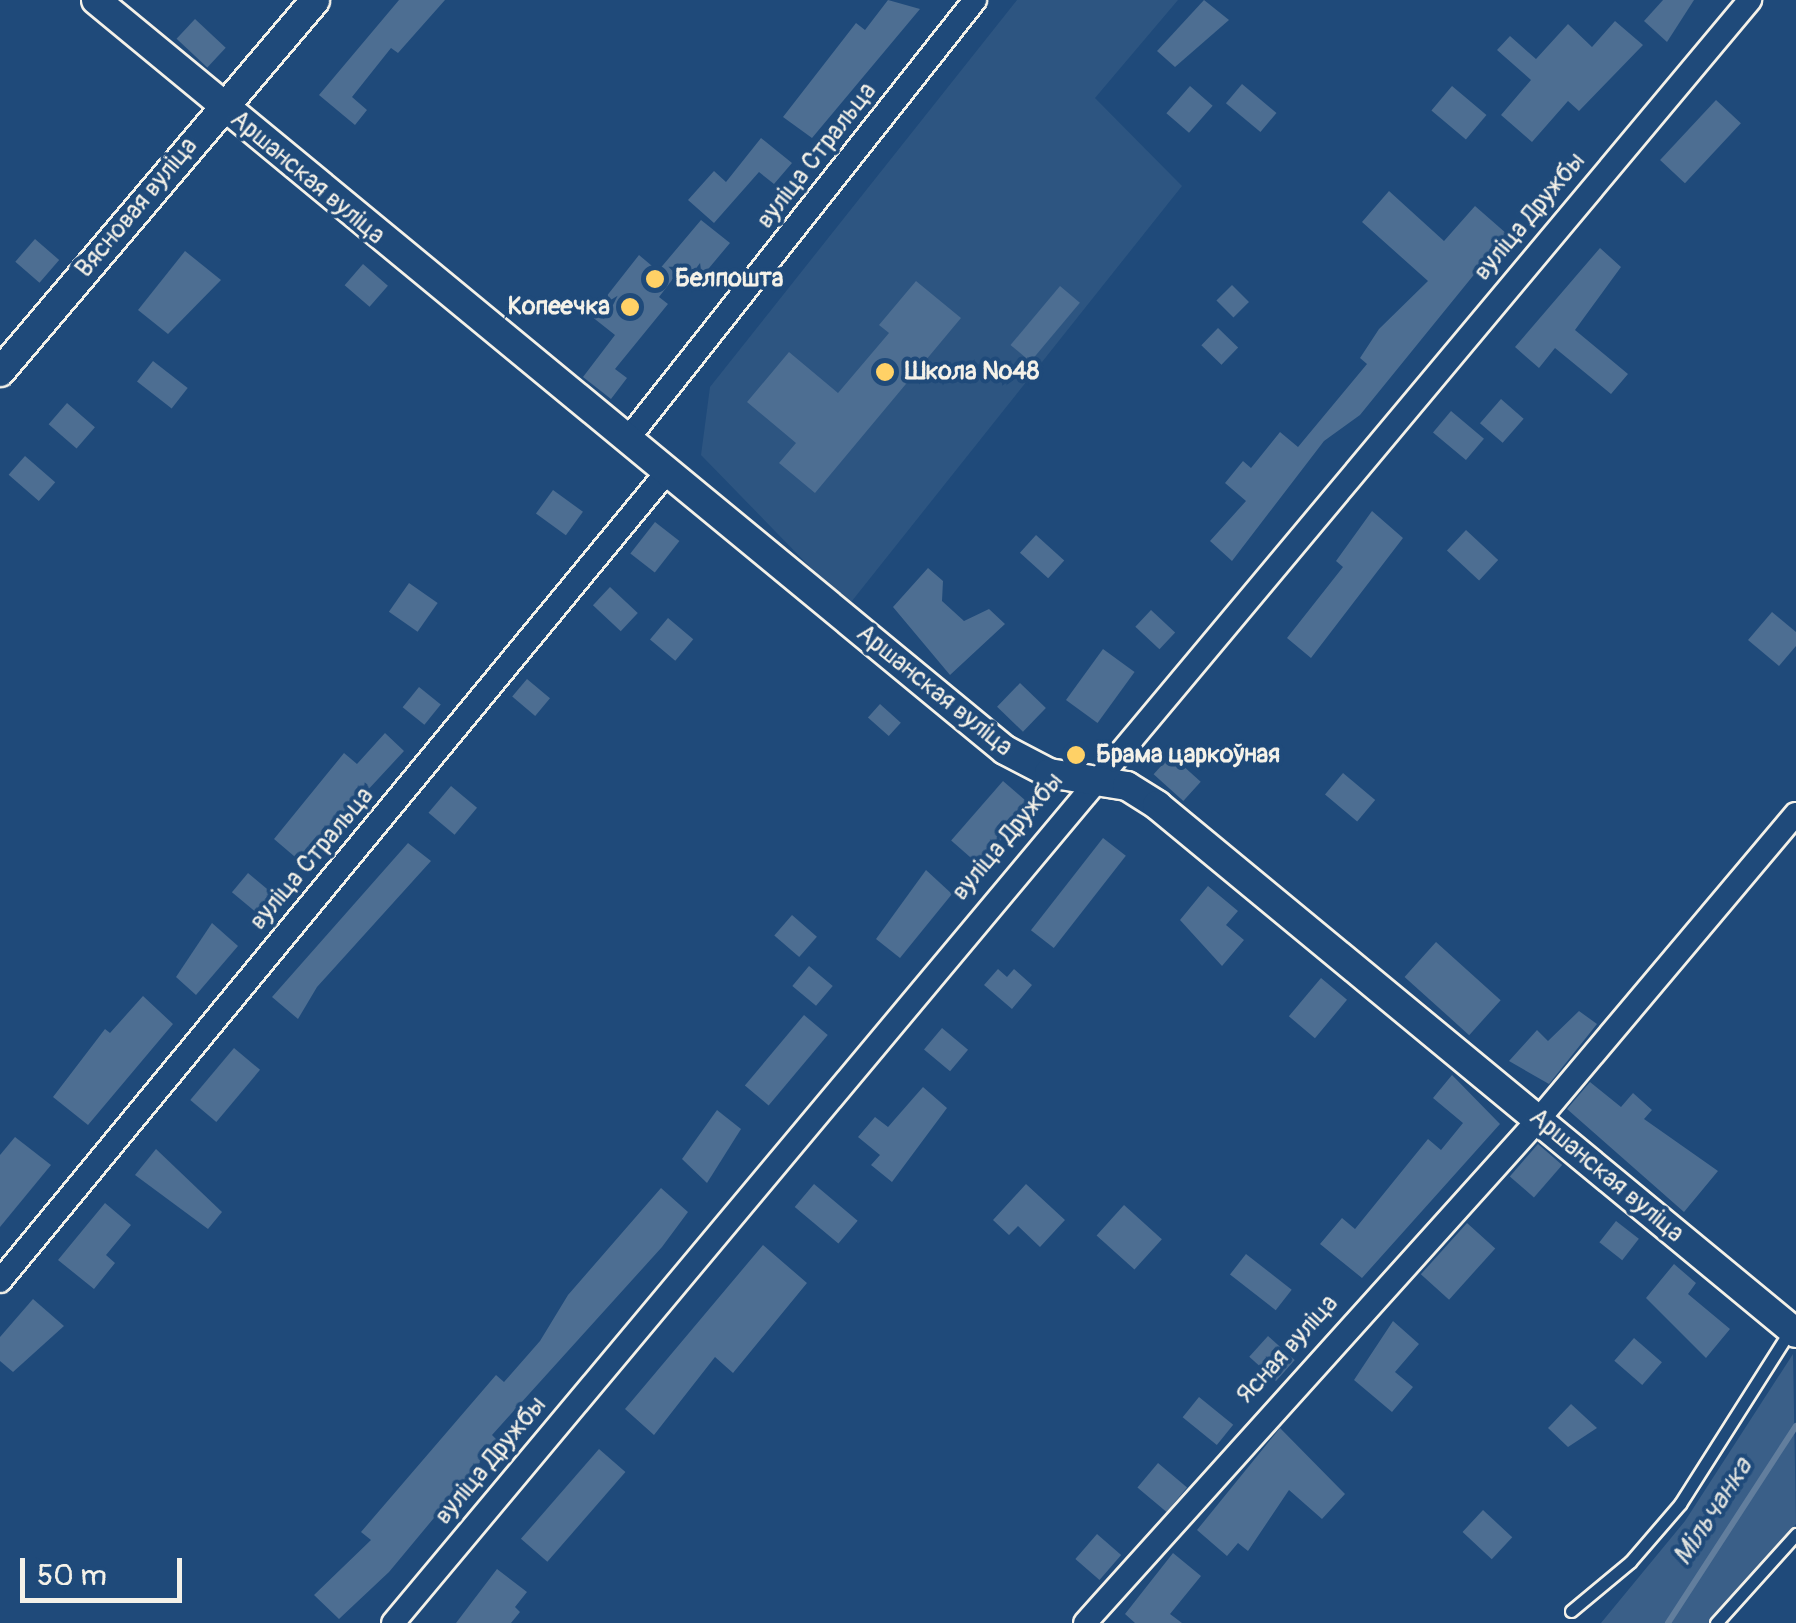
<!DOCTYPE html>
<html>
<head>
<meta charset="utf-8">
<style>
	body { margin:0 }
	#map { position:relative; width:1796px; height:1623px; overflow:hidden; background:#1f4a7a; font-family:Pangolin,sans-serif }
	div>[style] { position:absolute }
	.built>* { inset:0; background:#2d5581 }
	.green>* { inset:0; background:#3a5f88 }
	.stream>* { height:6px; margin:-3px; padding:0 3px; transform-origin:3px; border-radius:3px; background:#627e9d }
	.building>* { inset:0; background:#4d6e92; transform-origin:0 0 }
	.roads { filter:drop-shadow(2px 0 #f4f1e8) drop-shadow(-2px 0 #f4f1e8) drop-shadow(0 2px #f4f1e8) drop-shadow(0 -2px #f4f1e8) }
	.service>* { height:11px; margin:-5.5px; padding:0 5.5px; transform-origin:5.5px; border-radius:5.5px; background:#1f4a7a }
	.minor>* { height:22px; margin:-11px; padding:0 11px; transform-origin:11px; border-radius:11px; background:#1f4a7a }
	.tertiary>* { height:28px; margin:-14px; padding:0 14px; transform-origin:14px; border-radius:14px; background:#1f4a7a }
	.dots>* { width:28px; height:28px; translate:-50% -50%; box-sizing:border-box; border:5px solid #1f4a7a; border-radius:50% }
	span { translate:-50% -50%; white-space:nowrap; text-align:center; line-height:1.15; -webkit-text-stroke:8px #1f4a7a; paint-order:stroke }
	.street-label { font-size:25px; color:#f4f1e8 }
	.poi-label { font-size:25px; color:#f4f1e8; font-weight:700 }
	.left { translate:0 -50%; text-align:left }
	.right { translate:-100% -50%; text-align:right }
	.water-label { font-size:28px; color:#dee0dd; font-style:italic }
	.scale { position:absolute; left:20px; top:1558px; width:162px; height:45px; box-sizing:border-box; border:5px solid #f4f1e8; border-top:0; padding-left:12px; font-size:30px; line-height:35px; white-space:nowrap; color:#f4f1e8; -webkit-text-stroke:8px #1f4a7a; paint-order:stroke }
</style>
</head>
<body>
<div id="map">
	<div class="built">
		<div style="clip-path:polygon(1017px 0,1178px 0,1095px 98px,1182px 186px,848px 606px,701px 455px,710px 387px)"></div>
	</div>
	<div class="green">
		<div style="clip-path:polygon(1793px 1354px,1796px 1524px,1710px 1623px,1601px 1623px,1685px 1521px)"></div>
	</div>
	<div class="stream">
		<div style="left:1668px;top:1623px;width:235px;rotate:-57deg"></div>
	</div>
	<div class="building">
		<div style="clip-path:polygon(399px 0,445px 0,398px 53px,391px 48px,352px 97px,367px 110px,355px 125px,319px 95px)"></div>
		<div style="clip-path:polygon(888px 0,920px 9px,812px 138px,783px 117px,856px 23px,865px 30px)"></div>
		<div style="clip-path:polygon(1204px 0,1229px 20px,1175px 67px,1157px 51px)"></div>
		<div style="clip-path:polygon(1663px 0,1694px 0,1667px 42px,1644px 21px)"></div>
		<div style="left:195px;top:19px;width:42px;height:27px;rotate:43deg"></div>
		<div style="clip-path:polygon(1615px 21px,1643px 45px,1579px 111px,1568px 101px,1532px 142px,1501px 115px,1531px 80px,1497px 50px,1510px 36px,1536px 59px,1568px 24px,1592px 47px)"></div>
		<div style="left:1242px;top:84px;width:45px;height:25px;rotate:40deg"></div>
		<div style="left:1190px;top:86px;width:30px;height:36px;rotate:41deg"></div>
		<div style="left:1452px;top:86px;width:45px;height:32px;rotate:40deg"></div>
		<div style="left:1716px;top:100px;width:34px;height:82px;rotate:43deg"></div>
		<div style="clip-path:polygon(761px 138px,792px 163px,774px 184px,759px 172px,714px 223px,688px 200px,714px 171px,726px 182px)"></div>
		<div style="clip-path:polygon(1389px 191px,1444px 241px,1475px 206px,1507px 234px,1360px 415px,1324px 441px,1232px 561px,1210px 541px,1246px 501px,1225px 483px,1243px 461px,1251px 468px,1280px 432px,1298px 447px,1367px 364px,1360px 358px,1379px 329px,1428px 281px,1362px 222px)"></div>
		<div style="clip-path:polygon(701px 220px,730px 243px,699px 280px,682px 267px,659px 297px,668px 304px,615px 369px,627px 378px,611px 399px,583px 377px,615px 335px,591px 316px,639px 255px,658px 271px)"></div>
		<div style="left:35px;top:239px;width:32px;height:30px;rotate:41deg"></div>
		<div style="clip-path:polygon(1600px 248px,1621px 267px,1575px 330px,1628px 374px,1611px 394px,1555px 348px,1539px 368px,1515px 347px)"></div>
		<div style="clip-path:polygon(185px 251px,221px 280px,168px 334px,138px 310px)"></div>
		<div style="left:363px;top:264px;width:33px;height:28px;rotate:41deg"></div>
		<div style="clip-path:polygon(916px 281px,961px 318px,815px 493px,779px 463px,796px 443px,747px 402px,789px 352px,838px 393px,889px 333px,879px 325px)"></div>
		<div style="left:1232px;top:285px;width:24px;height:22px;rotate:45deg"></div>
		<div style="left:1060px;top:286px;width:26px;height:77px;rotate:40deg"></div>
		<div style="left:1218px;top:328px;width:28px;height:24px;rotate:44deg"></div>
		<div style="left:153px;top:361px;width:44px;height:26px;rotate:38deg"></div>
		<div style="left:1501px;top:399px;width:30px;height:32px;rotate:41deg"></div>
		<div style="left:67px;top:403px;width:37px;height:28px;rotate:41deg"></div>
		<div style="left:1451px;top:411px;width:43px;height:28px;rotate:40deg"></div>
		<div style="left:25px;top:456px;width:40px;height:25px;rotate:41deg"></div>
		<div style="left:553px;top:490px;width:37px;height:29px;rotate:36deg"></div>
		<div style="clip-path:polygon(1372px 511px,1403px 538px,1311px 658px,1287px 638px,1343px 567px,1336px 561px)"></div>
		<div style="left:655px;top:522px;width:31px;height:40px;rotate:38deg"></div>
		<div style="left:1466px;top:530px;width:44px;height:28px;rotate:43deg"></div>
		<div style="left:1036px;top:535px;width:38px;height:24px;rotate:42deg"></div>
		<div style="clip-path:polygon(928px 568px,943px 581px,942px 601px,964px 621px,989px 609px,1005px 624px,950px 675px,893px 607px)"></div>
		<div style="left:409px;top:583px;width:35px;height:35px;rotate:35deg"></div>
		<div style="left:610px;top:587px;width:38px;height:25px;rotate:43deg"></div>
		<div style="left:1151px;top:610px;width:33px;height:23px;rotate:43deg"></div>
		<div style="clip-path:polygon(1772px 612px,1796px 632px,1796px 646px,1779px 666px,1748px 640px)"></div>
		<div style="left:668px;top:618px;width:33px;height:28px;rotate:40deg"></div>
		<div style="left:1103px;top:649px;width:39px;height:63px;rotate:36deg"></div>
		<div style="left:527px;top:679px;width:30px;height:23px;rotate:40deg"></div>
		<div style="left:1020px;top:683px;width:36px;height:33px;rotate:44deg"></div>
		<div style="left:419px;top:687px;width:28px;height:26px;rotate:39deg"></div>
		<div style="left:880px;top:704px;width:28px;height:18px;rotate:42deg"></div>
		<div style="clip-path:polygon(385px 733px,404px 751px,301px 862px,274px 839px,344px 753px,357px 764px)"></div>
		<div style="left:1171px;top:755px;width:40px;height:26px;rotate:42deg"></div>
		<div style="left:1343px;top:773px;width:42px;height:28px;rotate:40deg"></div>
		<div style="left:1003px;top:781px;width:37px;height:79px;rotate:41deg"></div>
		<div style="left:451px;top:786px;width:34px;height:35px;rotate:40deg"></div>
		<div style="left:1103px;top:838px;width:29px;height:117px;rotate:38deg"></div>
		<div style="clip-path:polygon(408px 843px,431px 861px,317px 987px,298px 1019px,272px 997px)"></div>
		<div style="clip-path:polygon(926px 870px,952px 894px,900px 958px,876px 939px)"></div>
		<div style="left:248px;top:873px;width:33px;height:25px;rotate:40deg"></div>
		<div style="clip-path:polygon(1208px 886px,1238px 911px,1226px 925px,1244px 940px,1222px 966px,1180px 920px)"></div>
		<div style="left:792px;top:915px;width:33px;height:27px;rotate:41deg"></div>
		<div style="clip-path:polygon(212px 923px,238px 946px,196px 995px,176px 977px)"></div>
		<div style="left:1436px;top:942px;width:87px;height:47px;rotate:42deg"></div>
		<div style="left:809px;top:966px;width:31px;height:26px;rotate:40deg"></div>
		<div style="clip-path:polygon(998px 969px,1007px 977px,1014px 969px,1032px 985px,1012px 1009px,984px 985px)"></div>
		<div style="left:1321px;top:978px;width:34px;height:50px;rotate:40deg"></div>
		<div style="clip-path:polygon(143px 996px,173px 1024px,88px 1125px,53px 1097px,105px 1029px,110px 1033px)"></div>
		<div style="clip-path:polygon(1579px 1011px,1597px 1024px,1549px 1084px,1509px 1061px,1537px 1030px,1548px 1041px)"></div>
		<div style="left:804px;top:1015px;width:31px;height:92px;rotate:40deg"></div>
		<div style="left:942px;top:1028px;width:34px;height:28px;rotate:40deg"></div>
		<div style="left:234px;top:1048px;width:34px;height:68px;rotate:40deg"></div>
		<div style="clip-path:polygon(1452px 1075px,1500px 1124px,1362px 1278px,1320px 1244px,1342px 1218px,1355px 1229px,1428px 1139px,1441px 1150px,1463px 1123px,1433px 1098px)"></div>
		<div style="clip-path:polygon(1590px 1082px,1621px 1107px,1633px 1093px,1652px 1110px,1644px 1119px,1718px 1171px,1684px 1212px,1567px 1109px)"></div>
		<div style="clip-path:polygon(923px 1087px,947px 1108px,892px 1182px,871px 1165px,880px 1155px,858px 1137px,875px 1117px,888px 1127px)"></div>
		<div style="clip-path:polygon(717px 1110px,741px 1129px,707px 1183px,682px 1159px)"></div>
		<div style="clip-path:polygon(15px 1137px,51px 1165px,0 1227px,0 1155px)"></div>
		<div style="left:1538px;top:1144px;width:32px;height:43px;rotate:41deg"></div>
		<div style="clip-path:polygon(156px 1149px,222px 1212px,208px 1229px,135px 1175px)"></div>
		<div style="left:814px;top:1184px;width:57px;height:30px;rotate:40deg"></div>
		<div style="clip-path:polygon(1026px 1184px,1065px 1220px,1040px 1247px,1018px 1226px,1009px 1235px,993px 1220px)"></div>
		<div style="clip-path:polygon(661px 1188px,688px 1212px,662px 1247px,492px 1435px,498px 1441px,389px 1572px,339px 1619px,314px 1595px,371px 1540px,361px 1532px,496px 1375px,504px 1382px,540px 1341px,568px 1295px)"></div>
		<div style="clip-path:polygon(105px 1203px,131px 1225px,106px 1255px,115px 1263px,94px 1289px,58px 1260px)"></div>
		<div style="left:1124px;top:1205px;width:51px;height:41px;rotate:42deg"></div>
		<div style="left:1616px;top:1221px;width:29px;height:27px;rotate:38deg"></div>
		<div style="left:1467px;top:1223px;width:38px;height:69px;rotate:42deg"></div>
		<div style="clip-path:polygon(763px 1245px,807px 1283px,733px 1373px,715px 1357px,654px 1435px,625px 1409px)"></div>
		<div style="left:1246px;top:1254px;width:58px;height:26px;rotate:38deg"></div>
		<div style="clip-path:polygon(1674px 1264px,1696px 1283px,1688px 1294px,1730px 1329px,1706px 1358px,1646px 1298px)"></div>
		<div style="clip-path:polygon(33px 1299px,64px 1326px,13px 1372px,0 1361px,0 1337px)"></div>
		<div style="clip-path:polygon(1393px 1321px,1419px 1344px,1395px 1372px,1413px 1387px,1392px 1412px,1354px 1380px)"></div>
		<div style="left:1268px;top:1336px;width:36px;height:28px;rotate:42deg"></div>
		<div style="left:1634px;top:1338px;width:37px;height:30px;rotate:41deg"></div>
		<div style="left:1199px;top:1397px;width:44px;height:26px;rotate:39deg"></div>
		<div style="clip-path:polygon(1571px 1404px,1597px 1428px,1568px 1447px,1548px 1428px)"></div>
		<div style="clip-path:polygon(1280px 1428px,1345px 1494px,1322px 1519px,1289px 1490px,1248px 1551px,1238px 1543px,1227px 1556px,1197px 1530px)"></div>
		<div style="left:599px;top:1449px;width:35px;height:119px;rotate:41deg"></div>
		<div style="left:1158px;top:1463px;width:38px;height:32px;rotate:40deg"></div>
		<div style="left:1483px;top:1510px;width:40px;height:30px;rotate:43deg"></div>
		<div style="left:1097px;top:1534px;width:32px;height:33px;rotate:41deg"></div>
		<div style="clip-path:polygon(1173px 1553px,1201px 1576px,1170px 1614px,1182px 1623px,1135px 1623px,1125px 1614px)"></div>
		<div style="clip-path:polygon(497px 1569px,527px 1592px,515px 1607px,520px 1612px,511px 1623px,456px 1623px)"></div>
	</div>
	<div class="roads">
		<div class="service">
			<div style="left:1571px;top:1611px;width:77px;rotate:-39.7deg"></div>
			<div style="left:1630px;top:1562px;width:77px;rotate:-49.2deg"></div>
			<div style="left:1680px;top:1504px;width:207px;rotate:-57.6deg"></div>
			<div style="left:1716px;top:1623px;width:120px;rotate:-48deg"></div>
		</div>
		<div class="minor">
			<div style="left:627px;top:440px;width:561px;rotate:-51.66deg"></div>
			<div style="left:0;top:1281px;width:1049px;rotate:-50.5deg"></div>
			<div style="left:393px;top:1623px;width:2116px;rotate:-50.1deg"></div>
			<div style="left:1085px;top:1623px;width:677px;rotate:-47.99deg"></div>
			<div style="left:1538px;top:1120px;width:400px;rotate:-49.9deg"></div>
		</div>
		<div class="tertiary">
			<div style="left:96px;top:0;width:1178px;rotate:39.53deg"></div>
			<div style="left:1005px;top:750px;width:50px;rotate:27.6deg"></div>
			<div style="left:1049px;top:773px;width:79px;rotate:9.5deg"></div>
			<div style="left:1127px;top:786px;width:36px;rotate:32deg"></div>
			<div style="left:1157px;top:805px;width:829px;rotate:39.57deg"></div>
			<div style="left:0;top:372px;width:487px;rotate:-49.7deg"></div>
		</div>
	</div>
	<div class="dots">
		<div style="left:655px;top:279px;background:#ffd166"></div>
		<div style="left:630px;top:307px;background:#ffd166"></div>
		<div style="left:885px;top:372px;background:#ffd166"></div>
		<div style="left:1076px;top:755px;background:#ffd166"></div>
	</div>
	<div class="street-label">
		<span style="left:817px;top:156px;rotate:-52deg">вуліца Стральца</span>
		<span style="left:307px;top:178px;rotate:40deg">Аршанская вуліца</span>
		<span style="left:137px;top:208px;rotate:-50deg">Вясновая вуліца</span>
		<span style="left:1530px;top:217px;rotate:-50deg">вуліца Дружбы</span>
		<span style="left:934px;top:691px;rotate:39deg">Аршанская вуліца</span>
		<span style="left:1008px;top:837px;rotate:-50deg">вуліца Дружбы</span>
		<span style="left:312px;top:859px;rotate:-50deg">вуліца Стральца</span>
		<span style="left:1606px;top:1176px;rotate:40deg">Аршанская вуліца</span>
		<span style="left:1288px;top:1350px;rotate:-48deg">Ясная вуліца</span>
		<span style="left:491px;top:1461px;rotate:-50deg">вуліца Дружбы</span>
	</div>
	<div class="poi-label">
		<span class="left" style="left:675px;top:279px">Белпошта</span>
		<span class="right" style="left:610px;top:307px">Копеечка</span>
		<span class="left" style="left:905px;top:372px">Школа №48</span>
		<span class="left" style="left:1096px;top:755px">Брама царкоўная</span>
	</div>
	<div class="water-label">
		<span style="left:1713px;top:1512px;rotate:-57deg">Мільчанка</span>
	</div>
	<div class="scale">50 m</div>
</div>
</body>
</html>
